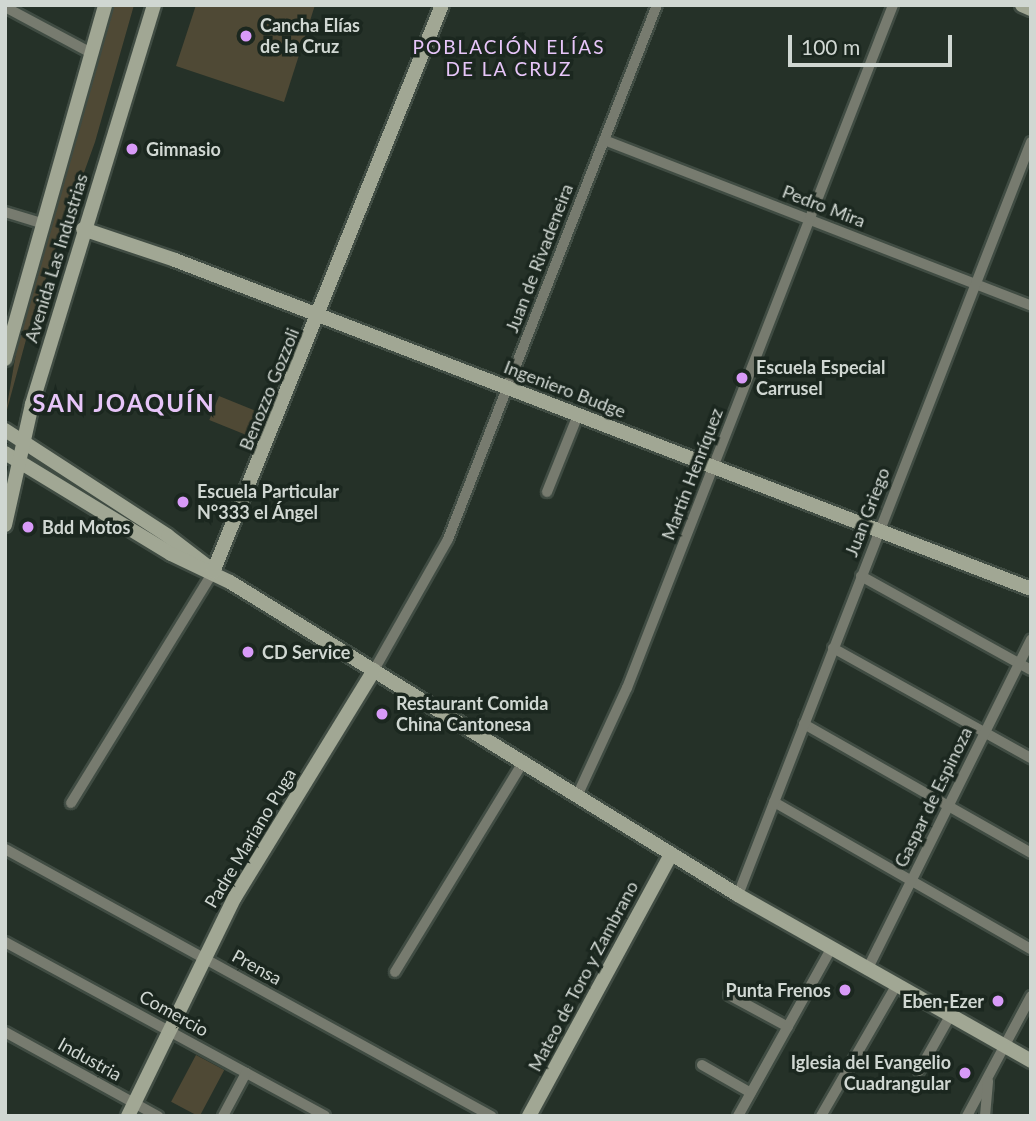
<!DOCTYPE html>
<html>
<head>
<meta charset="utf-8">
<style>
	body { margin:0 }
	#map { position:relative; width:1036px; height:1121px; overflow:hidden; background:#253128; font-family:Lato,sans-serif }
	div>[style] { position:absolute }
	.green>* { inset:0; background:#4f4935; transform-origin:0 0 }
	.roads { filter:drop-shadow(2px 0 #404c43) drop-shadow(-2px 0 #404c43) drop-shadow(0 2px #404c43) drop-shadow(0 -2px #404c43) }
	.street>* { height:10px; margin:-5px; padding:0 5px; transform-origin:5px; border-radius:5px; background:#777b6f }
	.secondary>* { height:14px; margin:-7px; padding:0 7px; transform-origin:7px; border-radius:7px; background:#a1a794 }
	.dots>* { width:19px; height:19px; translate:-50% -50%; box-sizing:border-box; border:4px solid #1b271f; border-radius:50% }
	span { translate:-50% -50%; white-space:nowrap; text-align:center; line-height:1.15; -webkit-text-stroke:7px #1b271f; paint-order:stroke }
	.poi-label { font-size:18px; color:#d0d7d2; font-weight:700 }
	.left { translate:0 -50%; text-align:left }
	.right { translate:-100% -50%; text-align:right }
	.street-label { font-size:18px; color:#d0d7d2 }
	.neighbourhood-label { font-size:19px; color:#e7c5f9; letter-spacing:2px }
	.district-label { font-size:24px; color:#e7c5f9; font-weight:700; letter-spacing:2px }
	.frame { position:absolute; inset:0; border:7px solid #d0d7d2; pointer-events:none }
	.scale { position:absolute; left:788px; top:35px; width:164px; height:32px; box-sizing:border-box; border:4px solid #d0d7d2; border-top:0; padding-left:9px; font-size:21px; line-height:24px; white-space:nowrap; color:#d0d7d2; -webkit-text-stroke:5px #1b271f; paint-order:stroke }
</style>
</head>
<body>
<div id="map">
	<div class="green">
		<div style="clip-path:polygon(110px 5px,134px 5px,95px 142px,33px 314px,5px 417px,24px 307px)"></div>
		<div style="clip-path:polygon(196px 5px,315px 5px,284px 102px,176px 66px)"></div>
		<div style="left:219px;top:396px;width:46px;height:26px;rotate:22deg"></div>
		<div style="left:196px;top:1055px;width:32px;height:53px;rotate:28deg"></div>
	</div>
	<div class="roads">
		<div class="street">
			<div style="left:5px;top:7px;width:98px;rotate:28.1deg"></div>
			<div style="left:604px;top:140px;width:458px;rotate:21.2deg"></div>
			<div style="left:5px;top:212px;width:39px;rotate:17deg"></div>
			<div style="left:547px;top:492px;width:83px;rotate:-68.1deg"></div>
			<div style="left:861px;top:576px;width:194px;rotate:28.9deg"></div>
			<div style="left:833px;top:648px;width:227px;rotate:29.1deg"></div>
			<div style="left:374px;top:670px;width:150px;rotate:-60.5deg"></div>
			<div style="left:448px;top:539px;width:573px;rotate:-68.63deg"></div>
			<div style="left:804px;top:724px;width:261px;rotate:29.6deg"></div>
			<div style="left:577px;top:796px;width:119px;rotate:-65.2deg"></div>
			<div style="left:627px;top:688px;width:733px;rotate:-68.72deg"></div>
			<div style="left:774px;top:802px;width:296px;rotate:29.8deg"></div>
			<div style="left:71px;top:803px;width:271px;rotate:-58.4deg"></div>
			<div style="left:5px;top:849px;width:555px;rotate:28.78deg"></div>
			<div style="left:738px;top:895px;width:808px;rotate:-68.74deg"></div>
			<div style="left:5px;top:942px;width:364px;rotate:28.5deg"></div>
			<div style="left:867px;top:970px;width:369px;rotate:-63.6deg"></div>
			<div style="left:395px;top:972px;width:246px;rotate:-58.6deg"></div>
			<div style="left:729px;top:995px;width:67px;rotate:28.5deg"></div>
			<div style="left:5px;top:1032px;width:175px;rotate:28.8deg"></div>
			<div style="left:702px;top:1065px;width:56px;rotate:29.7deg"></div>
			<div style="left:919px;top:1071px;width:63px;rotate:-60.6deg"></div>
			<div style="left:223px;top:1116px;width:49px;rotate:-61.9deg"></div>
			<div style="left:738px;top:1116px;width:191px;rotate:-60.9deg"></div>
			<div style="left:821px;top:1116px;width:150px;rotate:-60deg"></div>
			<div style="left:967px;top:1116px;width:136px;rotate:-61.9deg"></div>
			<div style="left:985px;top:1116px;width:35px;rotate:-85deg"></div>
		</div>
		<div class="secondary">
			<div style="left:1022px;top:5px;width:10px;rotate:24deg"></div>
			<div style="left:83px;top:229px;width:97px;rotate:18.6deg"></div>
			<div style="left:175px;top:260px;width:917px;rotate:21.02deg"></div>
			<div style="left:5px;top:359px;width:368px;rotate:-74.2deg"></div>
			<div style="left:5px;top:430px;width:194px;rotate:33deg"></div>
			<div style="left:168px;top:536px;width:49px;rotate:37.6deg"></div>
			<div style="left:5px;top:453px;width:194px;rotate:31.3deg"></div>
			<div style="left:171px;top:554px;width:65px;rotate:25.4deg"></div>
			<div style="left:230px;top:582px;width:597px;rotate:31.64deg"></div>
			<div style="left:738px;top:895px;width:337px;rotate:29.5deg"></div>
			<div style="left:5px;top:525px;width:124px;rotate:-77.4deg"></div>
			<div style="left:32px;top:404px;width:417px;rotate:-73deg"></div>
			<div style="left:213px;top:572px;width:611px;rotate:-68.01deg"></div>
			<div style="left:128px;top:1116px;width:244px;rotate:-64deg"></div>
			<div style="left:235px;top:897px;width:266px;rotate:-58.5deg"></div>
			<div style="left:529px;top:1116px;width:298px;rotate:-61.5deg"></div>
		</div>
	</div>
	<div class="dots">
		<div style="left:246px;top:36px;background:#d89af8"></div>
		<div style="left:132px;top:149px;background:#d89af8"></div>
		<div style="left:742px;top:378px;background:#d89af8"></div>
		<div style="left:183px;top:502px;background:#d89af8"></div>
		<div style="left:28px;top:527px;background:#d89af8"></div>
		<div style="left:248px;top:652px;background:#d89af8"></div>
		<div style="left:382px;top:714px;background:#d89af8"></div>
		<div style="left:845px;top:990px;background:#d89af8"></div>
		<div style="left:998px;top:1001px;background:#d89af8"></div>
		<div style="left:965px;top:1073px;background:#d89af8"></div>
	</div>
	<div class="poi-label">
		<span class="left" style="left:260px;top:36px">Cancha Elías<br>de la Cruz</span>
		<span class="left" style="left:146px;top:149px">Gimnasio</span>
		<span class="left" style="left:756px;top:378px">Escuela Especial<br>Carrusel</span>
		<span class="left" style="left:197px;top:502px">Escuela Particular<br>N°333 el Ángel</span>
		<span class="left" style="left:42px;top:527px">Bdd Motos</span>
		<span class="left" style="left:262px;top:652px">CD Service</span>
		<span class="left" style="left:396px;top:714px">Restaurant Comida<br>China Cantonesa</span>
		<span class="right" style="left:831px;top:990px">Punta Frenos</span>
		<span class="right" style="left:984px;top:1001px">Eben-Ezer</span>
		<span class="right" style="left:951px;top:1073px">Iglesia del Evangelio<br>Cuadrangular</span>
	</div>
	<div class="street-label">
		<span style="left:824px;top:206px;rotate:21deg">Pedro Mira</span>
		<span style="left:56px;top:258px;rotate:-73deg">Avenida Las Industrias</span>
		<span style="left:539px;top:258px;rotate:-69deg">Juan de Rivadeneira</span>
		<span style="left:269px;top:389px;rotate:-68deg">Benozzo Gozzoli</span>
		<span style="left:565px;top:389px;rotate:21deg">Ingeniero Budge</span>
		<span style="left:692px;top:474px;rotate:-69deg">Martín Henríquez</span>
		<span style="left:867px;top:512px;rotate:-69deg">Juan Griego</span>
		<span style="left:933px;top:797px;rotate:-64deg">Gaspar de Espinoza</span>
		<span style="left:250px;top:838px;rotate:-59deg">Padre Mariano Puga</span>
		<span style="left:257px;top:967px;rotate:29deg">Prensa</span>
		<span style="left:583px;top:976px;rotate:-62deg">Mateo de Toro y Zambrano</span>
		<span style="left:174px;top:1013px;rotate:29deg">Comercio</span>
		<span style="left:90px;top:1059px;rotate:29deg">Industria</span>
	</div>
	<div class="neighbourhood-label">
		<span style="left:509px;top:58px">POBLACIÓN ELÍAS<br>DE LA CRUZ</span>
	</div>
	<div class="district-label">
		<span style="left:124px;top:403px">SAN JOAQUÍN</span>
	</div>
	<div class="frame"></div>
	<div class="scale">100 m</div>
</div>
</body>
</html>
